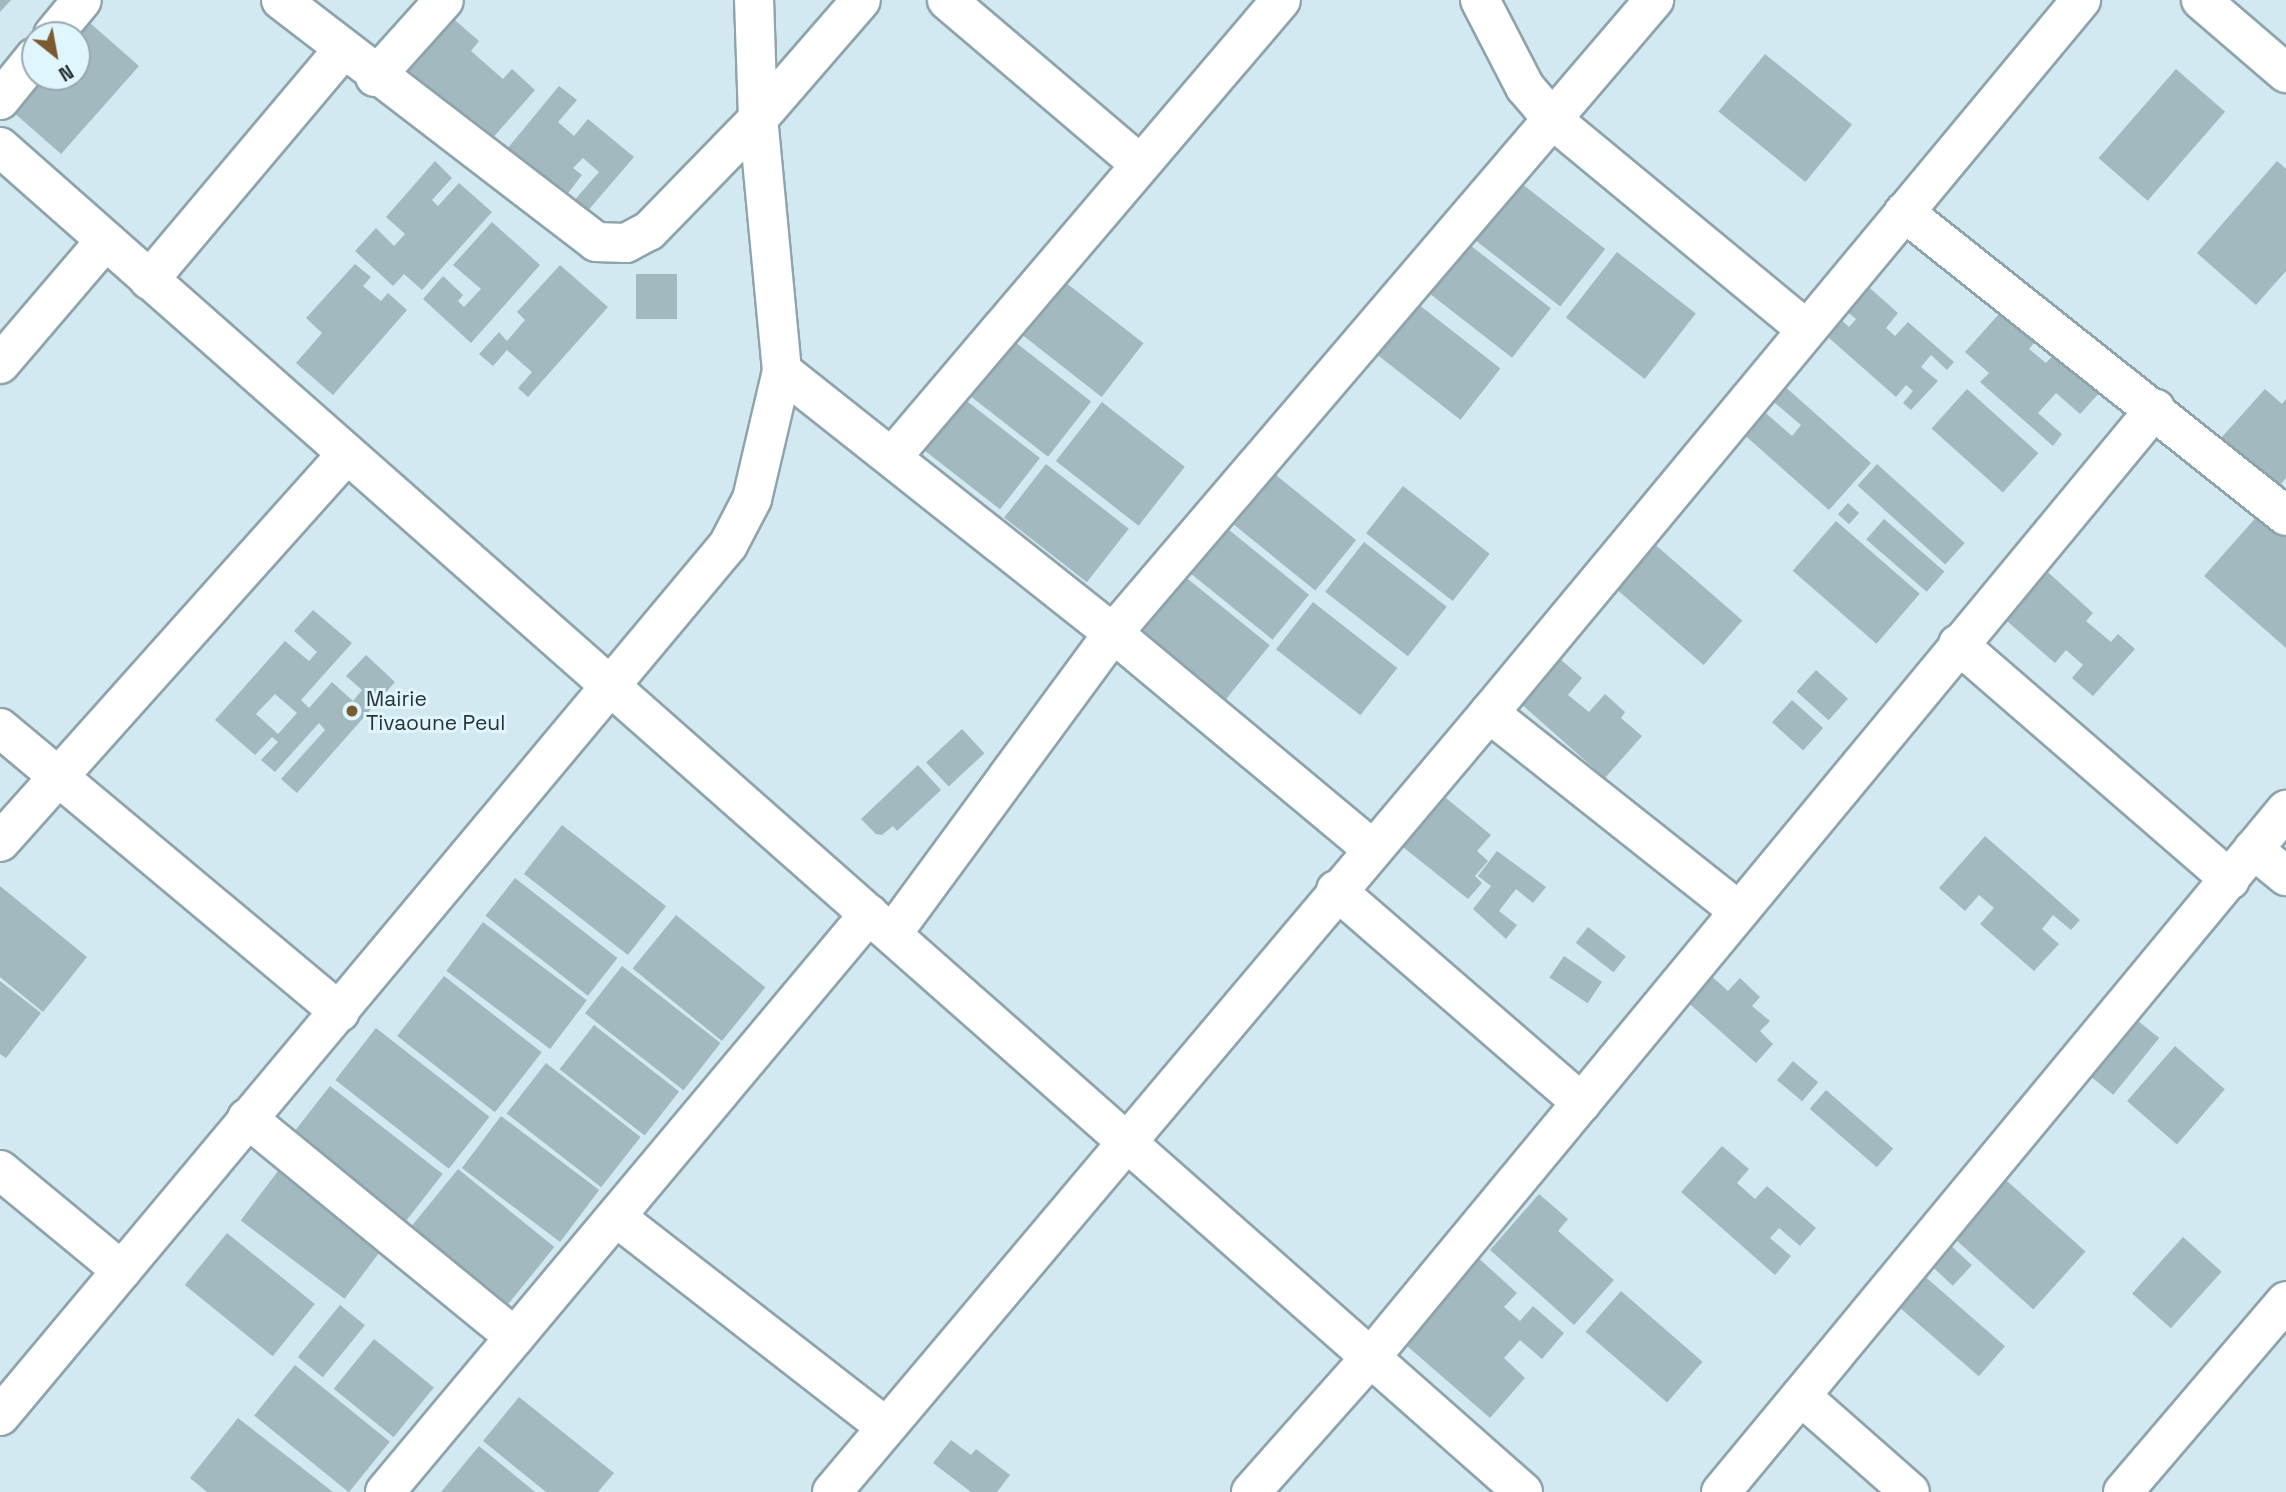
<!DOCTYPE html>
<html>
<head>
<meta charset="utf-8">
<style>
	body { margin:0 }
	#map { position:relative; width:2286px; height:1492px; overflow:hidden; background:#d2e9f1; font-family:"Space Grotesk",sans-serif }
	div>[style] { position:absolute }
	.building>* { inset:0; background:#a3b9c0; transform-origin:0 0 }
	.roads { filter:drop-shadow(2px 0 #8ea4ab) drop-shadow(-2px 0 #8ea4ab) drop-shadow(0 2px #8ea4ab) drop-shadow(0 -2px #8ea4ab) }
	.minor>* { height:38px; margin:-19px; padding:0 19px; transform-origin:19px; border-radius:19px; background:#fff }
	.dots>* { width:19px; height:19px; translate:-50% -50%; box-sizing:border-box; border:4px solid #dff6fe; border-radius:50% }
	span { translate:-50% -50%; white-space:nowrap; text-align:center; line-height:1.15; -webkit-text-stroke:6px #dff6fe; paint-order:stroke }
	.poi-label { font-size:21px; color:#2a3235 }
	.left { translate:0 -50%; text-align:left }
	.north { position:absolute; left:21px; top:21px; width:70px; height:70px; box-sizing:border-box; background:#dff6fe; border:2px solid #97a8ae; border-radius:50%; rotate:149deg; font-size:19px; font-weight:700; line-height:28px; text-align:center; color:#2a3235 }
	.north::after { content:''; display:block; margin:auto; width:24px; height:32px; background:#7b5a30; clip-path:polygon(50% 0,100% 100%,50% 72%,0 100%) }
</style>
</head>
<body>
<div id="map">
	<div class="building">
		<div style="clip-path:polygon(0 0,11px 0,0 12px)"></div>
		<div style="clip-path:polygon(449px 15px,479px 41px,471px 51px,503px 79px,512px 69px,535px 90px,483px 149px,397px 74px)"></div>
		<div style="clip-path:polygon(90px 23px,139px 66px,61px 154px,12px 111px,42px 77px,77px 77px,77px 37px)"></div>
		<div style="left:1765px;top:54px;width:112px;height:74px;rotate:39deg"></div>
		<div style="left:2176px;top:69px;width:65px;height:118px;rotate:41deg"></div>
		<div style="clip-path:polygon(559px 86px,577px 100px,558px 122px,574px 136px,588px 119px,634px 157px,585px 214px,572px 203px,599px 172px,583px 158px,573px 168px,582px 175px,565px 197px,507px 149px)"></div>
		<div style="clip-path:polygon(435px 161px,452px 178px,432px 200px,438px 206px,459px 183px,492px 212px,422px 290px,404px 274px,393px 286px,355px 251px,376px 228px,394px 246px,405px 234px,386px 217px)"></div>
		<div style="clip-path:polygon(2277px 161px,2286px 169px,2286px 271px,2256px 305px,2197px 253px)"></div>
		<div style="left:1513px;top:177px;width:117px;height:73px;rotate:38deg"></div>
		<div style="clip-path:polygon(492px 222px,540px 265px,471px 343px,423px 299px,443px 276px,463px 295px,458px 301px,464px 307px,481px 289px,453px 265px)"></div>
		<div style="left:1461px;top:238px;width:114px;height:63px;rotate:38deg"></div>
		<div style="left:1617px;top:252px;width:100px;height:83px;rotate:38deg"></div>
		<div style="clip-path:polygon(355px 264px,371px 277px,363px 286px,381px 301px,388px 293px,407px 310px,333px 395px,296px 363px,322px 333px,306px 318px)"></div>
		<div style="clip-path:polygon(560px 265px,608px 307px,528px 397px,518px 388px,532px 372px,507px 350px,493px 366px,479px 354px,499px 332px,507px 341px,525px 320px,517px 312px)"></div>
		<div style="left:636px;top:274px;width:41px;height:45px"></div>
		<div style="left:1056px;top:275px;width:111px;height:68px;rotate:38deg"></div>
		<div style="clip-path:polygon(1862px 281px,1898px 313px,1886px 328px,1895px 336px,1908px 322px,1954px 362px,1947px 370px,1931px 355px,1921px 367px,1938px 381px,1911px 410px,1903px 403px,1913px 391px,1906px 385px,1896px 397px,1820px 330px,1834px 313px,1849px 327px,1856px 319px,1840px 306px)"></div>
		<div style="left:1409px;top:297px;width:116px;height:65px;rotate:38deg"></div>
		<div style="clip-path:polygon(2006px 306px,2040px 336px,2029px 349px,2046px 363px,2057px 351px,2102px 390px,2080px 414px,2056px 393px,2038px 413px,2062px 434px,2053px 446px,1980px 382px,1989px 373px,1965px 352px)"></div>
		<div style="left:1006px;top:335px;width:108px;height:70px;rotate:38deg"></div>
		<div style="clip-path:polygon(1782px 384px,1871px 463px,1829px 510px,1740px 431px,1760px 408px,1792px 436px,1801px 425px,1769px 398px)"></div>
		<div style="left:1967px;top:389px;width:96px;height:53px;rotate:42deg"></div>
		<div style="clip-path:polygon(2265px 389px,2282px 404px,2286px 399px,2286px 478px,2270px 497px,2212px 448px)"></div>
		<div style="left:954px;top:391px;width:109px;height:65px;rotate:38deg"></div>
		<div style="left:1102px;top:402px;width:105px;height:75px;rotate:38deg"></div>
		<div style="left:1046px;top:464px;width:105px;height:68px;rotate:38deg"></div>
		<div style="left:1877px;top:464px;width:118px;height:29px;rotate:42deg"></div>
		<div style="left:1266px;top:467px;width:116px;height:65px;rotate:39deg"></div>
		<div style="left:1403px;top:486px;width:110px;height:60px;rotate:38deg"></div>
		<div style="left:1848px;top:503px;width:15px;height:15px;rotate:42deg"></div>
		<div style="clip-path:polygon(2260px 513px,2286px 536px,2286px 648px,2204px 576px)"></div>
		<div style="left:1884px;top:519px;width:80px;height:27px;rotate:41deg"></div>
		<div style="left:1218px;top:521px;width:117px;height:58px;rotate:39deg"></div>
		<div style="left:1836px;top:521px;width:111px;height:66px;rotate:41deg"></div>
		<div style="left:1651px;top:541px;width:121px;height:59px;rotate:41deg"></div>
		<div style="left:1364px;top:542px;width:105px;height:63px;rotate:38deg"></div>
		<div style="clip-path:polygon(2041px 566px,2093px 613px,2086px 621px,2111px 642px,2118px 634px,2135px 649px,2093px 696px,2072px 678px,2083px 665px,2066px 650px,2055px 663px,1999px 614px)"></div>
		<div style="left:1178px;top:571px;width:118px;height:77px;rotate:39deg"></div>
		<div style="left:1313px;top:602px;width:107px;height:60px;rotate:38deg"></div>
		<div style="clip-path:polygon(evenodd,313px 610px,352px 643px,301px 700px,309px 708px,332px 682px,353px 701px,362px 690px,346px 676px,366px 655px,395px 682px,297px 793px,281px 779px,325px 730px,319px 723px,275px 772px,261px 760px,278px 742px,272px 737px,255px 755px,215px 720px,285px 641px,309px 661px,317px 652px,294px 631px,313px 610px,275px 694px,297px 713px,278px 734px,256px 714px,275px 694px)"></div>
		<div style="clip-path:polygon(1551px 651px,1582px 678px,1568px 695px,1589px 712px,1605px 694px,1625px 712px,1621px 718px,1642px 736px,1605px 778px,1512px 696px)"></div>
		<div style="left:1816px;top:670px;width:43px;height:29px;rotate:42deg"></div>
		<div style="left:1792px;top:700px;width:42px;height:30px;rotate:42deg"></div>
		<div style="left:962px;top:729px;width:33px;height:49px;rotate:47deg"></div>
		<div style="clip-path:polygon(918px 765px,941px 790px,897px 831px,893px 826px,882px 835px,876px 834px,861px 819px)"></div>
		<div style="clip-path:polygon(1435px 789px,1491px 835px,1477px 851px,1488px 861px,1475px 876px,1482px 883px,1468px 899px,1393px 839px)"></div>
		<div style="left:562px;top:825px;width:132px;height:62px;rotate:38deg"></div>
		<div style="clip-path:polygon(1985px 836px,2080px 920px,2071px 930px,2053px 915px,2042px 929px,2059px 944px,2034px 971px,1980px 924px,1994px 908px,1979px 895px,1965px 911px,1939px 888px)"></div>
		<div style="clip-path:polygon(1497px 851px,1546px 887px,1533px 903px,1516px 889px,1499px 911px,1517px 925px,1506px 939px,1473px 909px,1491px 886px,1478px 876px)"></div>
		<div style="left:515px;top:878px;width:130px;height:48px;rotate:38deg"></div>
		<div style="clip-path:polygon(0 886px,87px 957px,43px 1012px,0 977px)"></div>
		<div style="left:676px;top:915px;width:115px;height:69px;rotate:39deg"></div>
		<div style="left:483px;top:922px;width:130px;height:61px;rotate:37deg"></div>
		<div style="left:1588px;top:927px;width:48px;height:20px;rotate:38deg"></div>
		<div style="left:1564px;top:956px;width:46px;height:26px;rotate:34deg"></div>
		<div style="left:622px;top:966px;width:125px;height:60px;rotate:38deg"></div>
		<div style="clip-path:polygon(1707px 972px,1728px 991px,1740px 978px,1760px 997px,1752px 1006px,1770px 1021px,1760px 1031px,1773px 1044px,1756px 1063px,1683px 998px)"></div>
		<div style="left:444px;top:976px;width:124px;height:76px;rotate:38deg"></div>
		<div style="clip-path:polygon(0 981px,41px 1013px,6px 1058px,0 1054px)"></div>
		<div style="left:2132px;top:1016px;width:35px;height:73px;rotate:39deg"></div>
		<div style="left:594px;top:1025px;width:108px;height:56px;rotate:38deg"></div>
		<div style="left:376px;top:1028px;width:144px;height:66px;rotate:38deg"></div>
		<div style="left:2175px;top:1046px;width:66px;height:73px;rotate:41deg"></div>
		<div style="left:1793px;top:1061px;width:33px;height:25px;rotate:40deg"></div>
		<div style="left:546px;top:1063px;width:120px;height:64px;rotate:38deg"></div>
		<div style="left:330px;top:1086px;width:143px;height:73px;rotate:38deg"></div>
		<div style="left:1826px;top:1090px;width:89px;height:25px;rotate:41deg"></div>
		<div style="left:501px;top:1116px;width:123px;height:65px;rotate:37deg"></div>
		<div style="clip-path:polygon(1722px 1146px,1749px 1169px,1737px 1183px,1755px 1199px,1767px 1186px,1816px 1228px,1800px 1246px,1779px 1228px,1770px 1238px,1791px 1256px,1775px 1275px,1681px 1192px)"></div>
		<div style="left:281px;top:1167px;width:130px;height:67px;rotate:37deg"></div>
		<div style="left:458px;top:1169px;width:124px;height:77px;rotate:39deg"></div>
		<div style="left:2006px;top:1180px;width:107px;height:78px;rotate:42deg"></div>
		<div style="clip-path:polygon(1539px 1194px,1568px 1219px,1558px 1231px,1614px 1280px,1574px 1325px,1490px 1250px)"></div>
		<div style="left:227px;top:1233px;width:113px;height:67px;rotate:39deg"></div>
		<div style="left:2183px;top:1237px;width:52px;height:76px;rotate:42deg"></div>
		<div style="left:1947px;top:1242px;width:34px;height:28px;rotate:43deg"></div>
		<div style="clip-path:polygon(1474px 1254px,1517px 1293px,1504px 1307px,1520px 1321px,1533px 1306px,1564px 1333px,1542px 1359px,1520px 1340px,1504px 1358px,1525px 1378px,1490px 1418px,1399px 1339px)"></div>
		<div style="left:1922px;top:1274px;width:110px;height:40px;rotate:41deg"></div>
		<div style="left:1621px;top:1291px;width:108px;height:54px;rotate:41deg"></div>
		<div style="left:340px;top:1305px;width:32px;height:67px;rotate:39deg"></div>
		<div style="left:374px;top:1339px;width:77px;height:64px;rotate:39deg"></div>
		<div style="left:295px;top:1365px;width:122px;height:65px;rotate:39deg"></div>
		<div style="clip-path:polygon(519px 1397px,614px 1473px,598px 1492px,546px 1492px,483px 1441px)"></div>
		<div style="clip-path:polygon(238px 1418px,333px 1492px,207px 1492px,190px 1478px)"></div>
		<div style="clip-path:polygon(951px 1440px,971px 1455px,976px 1449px,1010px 1475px,997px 1492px,971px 1492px,933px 1463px)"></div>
		<div style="clip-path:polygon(479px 1446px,535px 1492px,441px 1492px)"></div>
	</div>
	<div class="roads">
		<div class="minor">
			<div style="left:281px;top:0;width:397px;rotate:37.5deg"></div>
			<div style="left:596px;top:242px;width:30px;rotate:2deg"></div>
			<div style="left:626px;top:243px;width:26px;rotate:-28deg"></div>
			<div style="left:649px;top:231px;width:156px;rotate:-45.8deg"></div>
			<div style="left:758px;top:119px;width:157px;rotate:-49.1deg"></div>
			<div style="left:947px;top:0;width:253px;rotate:40.4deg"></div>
			<div style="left:1480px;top:0;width:98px;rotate:62.7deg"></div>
			<div style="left:1525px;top:87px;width:43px;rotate:49.7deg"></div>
			<div style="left:1553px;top:120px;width:328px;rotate:39.6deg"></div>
			<div style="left:2201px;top:0;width:112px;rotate:40.7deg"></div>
			<div style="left:53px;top:35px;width:45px;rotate:-50.4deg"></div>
			<div style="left:375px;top:77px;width:103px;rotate:-48.1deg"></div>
			<div style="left:0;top:100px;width:55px;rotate:-50.9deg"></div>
			<div style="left:0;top:147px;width:2032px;rotate:41.45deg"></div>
			<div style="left:1904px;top:212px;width:488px;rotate:38.5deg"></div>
			<div style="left:149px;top:280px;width:301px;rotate:-49.9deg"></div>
			<div style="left:0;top:364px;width:162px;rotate:-49.5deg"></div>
			<div style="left:782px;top:371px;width:422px;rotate:38.4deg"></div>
			<div style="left:1113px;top:633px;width:336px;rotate:39.8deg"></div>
			<div style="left:892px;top:457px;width:600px;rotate:-49.6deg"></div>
			<div style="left:1958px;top:644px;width:360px;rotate:40.9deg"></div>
			<div style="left:1489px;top:713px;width:319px;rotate:38.4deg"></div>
			<div style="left:0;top:728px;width:443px;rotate:39.9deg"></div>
			<div style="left:0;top:842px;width:519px;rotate:-48.2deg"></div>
			<div style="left:2253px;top:849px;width:43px;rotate:39.3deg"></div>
			<div style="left:1336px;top:890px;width:325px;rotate:40.9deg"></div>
			<div style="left:892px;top:934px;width:373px;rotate:-53.7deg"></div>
			<div style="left:1113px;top:633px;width:833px;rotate:-49.48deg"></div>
			<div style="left:247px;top:1118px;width:346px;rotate:39.3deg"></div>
			<div style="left:0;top:1170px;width:158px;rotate:39.6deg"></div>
			<div style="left:616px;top:1217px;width:342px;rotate:37.9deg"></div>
			<div style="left:1801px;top:1396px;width:145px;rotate:41.4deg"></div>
			<div style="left:0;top:1416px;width:1135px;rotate:-50.11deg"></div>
			<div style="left:728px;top:545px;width:52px;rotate:-62.4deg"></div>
			<div style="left:752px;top:499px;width:131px;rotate:-76.8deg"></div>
			<div style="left:782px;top:371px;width:253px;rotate:-95.4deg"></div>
			<div style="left:758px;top:119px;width:119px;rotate:-91.9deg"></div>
			<div style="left:385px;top:1492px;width:754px;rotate:-50.06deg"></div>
			<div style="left:832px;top:1492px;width:1019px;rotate:-49.86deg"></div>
			<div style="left:1489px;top:713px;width:927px;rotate:-50.3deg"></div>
			<div style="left:1251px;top:1492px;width:179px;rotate:-48.4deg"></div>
			<div style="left:1370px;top:1358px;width:1232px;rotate:-50.4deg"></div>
			<div style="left:1721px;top:1492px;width:886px;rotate:-50.36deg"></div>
			<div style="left:2123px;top:1492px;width:251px;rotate:-49.5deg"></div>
		</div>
	</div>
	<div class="dots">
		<div style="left:352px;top:711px;background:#7b5a30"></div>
	</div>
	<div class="poi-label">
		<span class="left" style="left:366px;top:711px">Mairie<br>Tivaoune Peul</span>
	</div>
	<div class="north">N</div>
</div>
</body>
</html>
